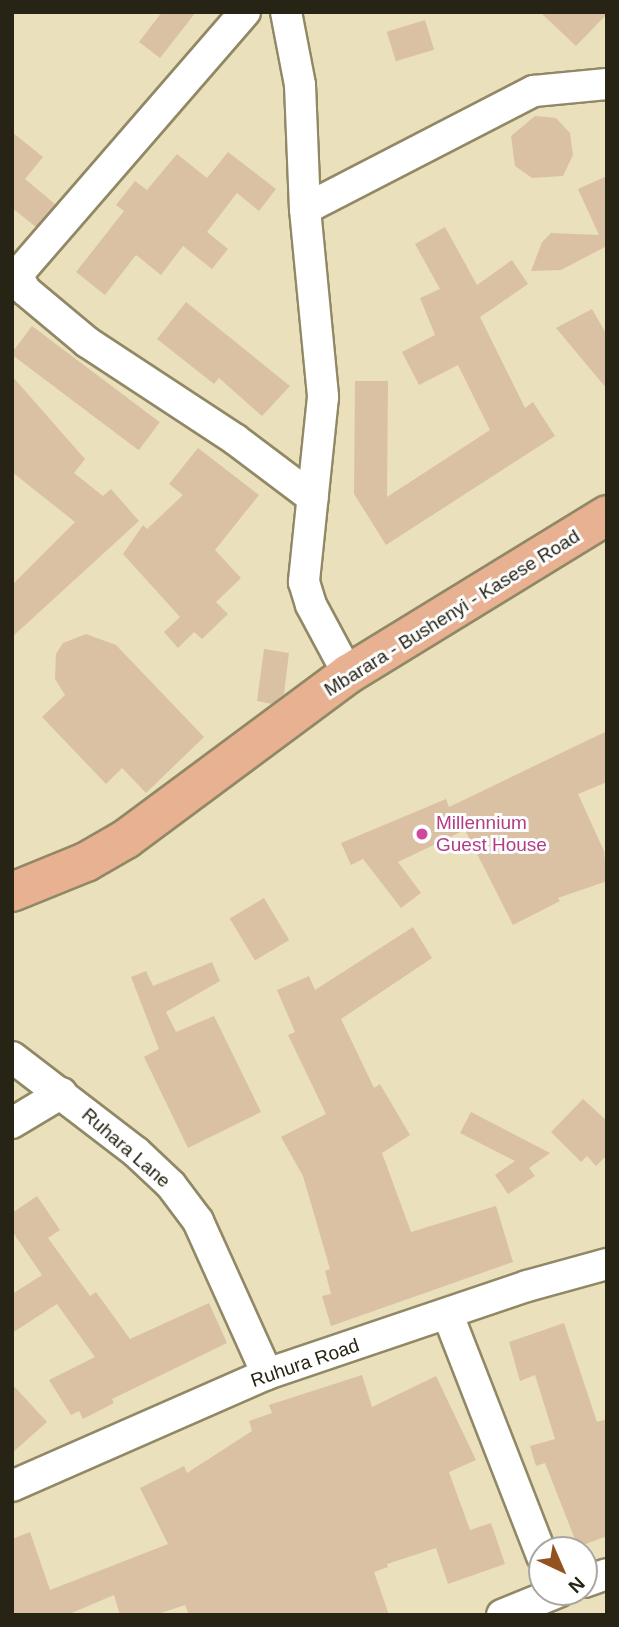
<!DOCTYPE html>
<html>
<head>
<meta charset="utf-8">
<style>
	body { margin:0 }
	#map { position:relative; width:619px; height:1627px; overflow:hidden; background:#eae0bb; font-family:Arial,sans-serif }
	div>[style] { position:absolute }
	.building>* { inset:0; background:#dbc1a3; transform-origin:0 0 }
	.roads { filter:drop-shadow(2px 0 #918866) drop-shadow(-2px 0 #918866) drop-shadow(0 2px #918866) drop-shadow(0 -2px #918866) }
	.street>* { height:30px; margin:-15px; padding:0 15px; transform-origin:15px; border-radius:15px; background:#fff }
	.primary>* { height:38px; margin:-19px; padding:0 19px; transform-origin:19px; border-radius:19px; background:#e8b292 }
	.dots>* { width:19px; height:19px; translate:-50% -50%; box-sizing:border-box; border:4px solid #fff; border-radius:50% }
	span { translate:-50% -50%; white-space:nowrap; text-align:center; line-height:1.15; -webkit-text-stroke:6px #fff; paint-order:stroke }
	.street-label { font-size:19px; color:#272416 }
	.hotel-label { font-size:19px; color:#b23c85 }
	.left { translate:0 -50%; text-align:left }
	.frame { position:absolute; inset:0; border:14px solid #272416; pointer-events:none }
	.north { position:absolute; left:528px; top:1536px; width:70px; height:70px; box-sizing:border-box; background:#fff; border:2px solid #a9a7a2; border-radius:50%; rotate:136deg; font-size:19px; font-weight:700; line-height:28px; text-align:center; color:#272416 }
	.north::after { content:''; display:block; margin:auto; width:24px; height:32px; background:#955221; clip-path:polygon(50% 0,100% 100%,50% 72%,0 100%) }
</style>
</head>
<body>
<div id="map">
	<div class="building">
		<div style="clip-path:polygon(162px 12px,196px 12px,160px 58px,139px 42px)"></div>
		<div style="clip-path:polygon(540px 12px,607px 12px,607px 14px,576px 46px)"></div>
		<div style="left:425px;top:20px;width:31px;height:40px;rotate:73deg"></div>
		<div style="clip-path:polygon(535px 116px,556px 118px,570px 133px,573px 155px,563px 176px,532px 178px,515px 166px,511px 136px)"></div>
		<div style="clip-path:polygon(12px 132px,43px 157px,25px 179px,55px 204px,36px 227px,12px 208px)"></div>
		<div style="clip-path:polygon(228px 152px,276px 189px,259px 211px,237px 193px,207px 232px,228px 249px,212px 269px,183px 246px,161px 275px,136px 255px,105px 295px,76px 272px,124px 211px,116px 205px,135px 181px,147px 190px,177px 154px,207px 178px)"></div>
		<div style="clip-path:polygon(607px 176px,607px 251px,605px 247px,561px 270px,531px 271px,542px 242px,551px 233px,599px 235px,578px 189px)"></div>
		<div style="clip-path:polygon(445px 227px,477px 285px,512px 260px,528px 284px,480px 317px,525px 408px,533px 402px,555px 436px,386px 545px,354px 494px,355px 381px,388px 381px,387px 497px,490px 430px,458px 365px,419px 385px,402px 352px,435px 335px,420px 298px,440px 289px,415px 244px)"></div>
		<div style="clip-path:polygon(186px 302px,290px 386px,262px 416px,219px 378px,214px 384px,157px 339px)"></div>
		<div style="clip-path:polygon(592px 309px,607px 335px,607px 389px,556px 328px)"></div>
		<div style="left:32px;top:326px;width:160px;height:35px;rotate:37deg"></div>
		<div style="clip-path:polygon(12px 376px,85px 459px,74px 473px,103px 496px,111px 489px,139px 521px,12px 637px,12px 585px,75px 522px,12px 472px)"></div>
		<div style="clip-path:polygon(198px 448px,259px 495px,215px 550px,241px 578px,216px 602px,228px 614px,202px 639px,194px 632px,178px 648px,164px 632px,180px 617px,123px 554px,143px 525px,147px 529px,183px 495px,169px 484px)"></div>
		<div style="clip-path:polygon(86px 634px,116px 645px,204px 737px,146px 793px,122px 768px,106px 784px,42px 717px,65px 695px,55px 679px,56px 654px,63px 643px)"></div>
		<div style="clip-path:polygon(264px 649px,289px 653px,284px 694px,272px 704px,257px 701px)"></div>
		<div style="clip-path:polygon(607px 731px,607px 782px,578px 794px,604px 851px,607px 881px,558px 898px,560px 901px,513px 925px,465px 830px,398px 862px,421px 893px,401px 908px,363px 859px,351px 865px,341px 843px,446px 799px,449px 807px)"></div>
		<div style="left:264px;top:898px;width:49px;height:40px;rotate:59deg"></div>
		<div style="clip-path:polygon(413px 927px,432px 958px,341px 1019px,374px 1088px,380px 1084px,410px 1135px,382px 1153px,411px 1232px,496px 1206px,513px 1262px,331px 1326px,322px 1296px,331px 1294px,325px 1271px,330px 1269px,303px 1176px,281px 1137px,326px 1114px,288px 1035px,295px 1032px,277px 990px,309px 976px,315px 990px)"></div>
		<div style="clip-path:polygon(212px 962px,220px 981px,166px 1012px,176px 1032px,214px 1016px,261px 1112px,188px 1148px,144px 1057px,159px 1049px,131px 977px,146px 971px,153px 986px)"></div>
		<div style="clip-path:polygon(583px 1099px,607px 1121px,607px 1155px,596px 1166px,587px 1156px,581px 1162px,551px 1132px)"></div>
		<div style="clip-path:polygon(471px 1112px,550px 1153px,529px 1168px,535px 1176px,508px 1194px,495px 1175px,515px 1161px,460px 1133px)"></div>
		<div style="clip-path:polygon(37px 1196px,60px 1230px,48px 1238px,90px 1296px,96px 1292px,130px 1339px,209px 1303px,227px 1343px,112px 1399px,114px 1403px,83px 1419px,79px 1411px,71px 1415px,49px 1380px,95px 1357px,57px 1304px,12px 1333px,12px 1294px,42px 1275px,12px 1231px,12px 1213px)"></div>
		<div style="clip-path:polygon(564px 1323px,597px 1422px,607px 1419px,607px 1536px,578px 1547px,545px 1463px,536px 1466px,530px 1446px,555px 1439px,535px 1375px,520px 1381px,509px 1342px)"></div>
		<div style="clip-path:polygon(362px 1375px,372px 1407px,436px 1376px,476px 1460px,449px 1472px,470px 1530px,491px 1523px,505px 1564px,448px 1584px,436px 1548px,387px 1564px,388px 1567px,374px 1572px,389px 1615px,189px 1615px,185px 1605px,155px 1615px,120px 1615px,114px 1595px,67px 1615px,12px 1615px,12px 1539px,30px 1532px,50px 1590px,168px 1544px,140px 1488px,184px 1466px,187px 1473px,252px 1431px,249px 1421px,272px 1413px,269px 1405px)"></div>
		<div style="clip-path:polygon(12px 1384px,47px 1422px,12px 1453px)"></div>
	</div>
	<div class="roads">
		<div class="street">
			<div style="left:245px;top:12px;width:348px;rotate:130.9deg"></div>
			<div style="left:17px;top:275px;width:18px;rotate:61deg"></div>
			<div style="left:26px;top:291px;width:80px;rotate:39.9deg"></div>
			<div style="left:87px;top:342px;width:178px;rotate:33.3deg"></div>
			<div style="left:236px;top:440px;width:96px;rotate:37deg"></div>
			<div style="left:286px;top:12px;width:74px;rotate:79.1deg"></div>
			<div style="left:300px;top:85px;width:124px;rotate:87.7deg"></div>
			<div style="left:305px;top:209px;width:189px;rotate:84.5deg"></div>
			<div style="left:323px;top:397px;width:186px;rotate:95.9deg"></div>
			<div style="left:304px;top:582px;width:24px;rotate:73deg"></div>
			<div style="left:311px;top:605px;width:78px;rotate:61.8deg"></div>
			<div style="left:305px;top:209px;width:258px;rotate:-27.3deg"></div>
			<div style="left:534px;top:91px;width:73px;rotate:-5.5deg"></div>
			<div style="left:12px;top:1057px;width:156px;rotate:37.5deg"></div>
			<div style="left:136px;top:1152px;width:48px;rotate:43.3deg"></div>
			<div style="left:171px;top:1185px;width:45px;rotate:53.1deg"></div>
			<div style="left:198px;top:1221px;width:168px;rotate:65.7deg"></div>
			<div style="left:12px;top:1123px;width:58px;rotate:-31deg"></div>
			<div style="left:448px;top:1315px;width:259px;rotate:68.7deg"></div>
			<div style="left:12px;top:1486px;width:279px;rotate:-23.7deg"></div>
			<div style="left:267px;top:1374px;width:274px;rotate:-18.7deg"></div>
			<div style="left:527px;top:1286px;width:83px;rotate:-15.4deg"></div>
			<div style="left:584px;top:1582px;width:24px;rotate:-19deg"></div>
			<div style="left:502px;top:1615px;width:61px;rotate:-22.3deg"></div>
		</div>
		<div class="primary">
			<div style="left:12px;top:892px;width:80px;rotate:-22.1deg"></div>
			<div style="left:86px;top:862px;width:46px;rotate:-29.9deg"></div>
			<div style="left:126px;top:839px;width:277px;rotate:-36.6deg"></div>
			<div style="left:348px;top:674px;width:304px;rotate:-31.5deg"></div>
		</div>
	</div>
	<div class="dots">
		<div style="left:422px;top:834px;background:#d1479c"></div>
	</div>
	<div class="street-label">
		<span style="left:452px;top:613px;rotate:-32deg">Mbarara - Bushenyi - Kasese Road</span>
		<span style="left:126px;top:1148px;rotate:41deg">Ruhara Lane</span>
		<span style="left:305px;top:1363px;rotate:-19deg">Ruhura Road</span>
	</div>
	<div class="hotel-label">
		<span class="left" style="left:436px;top:834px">Millennium<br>Guest House</span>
	</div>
	<div class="frame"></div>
	<div class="north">N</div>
</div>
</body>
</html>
